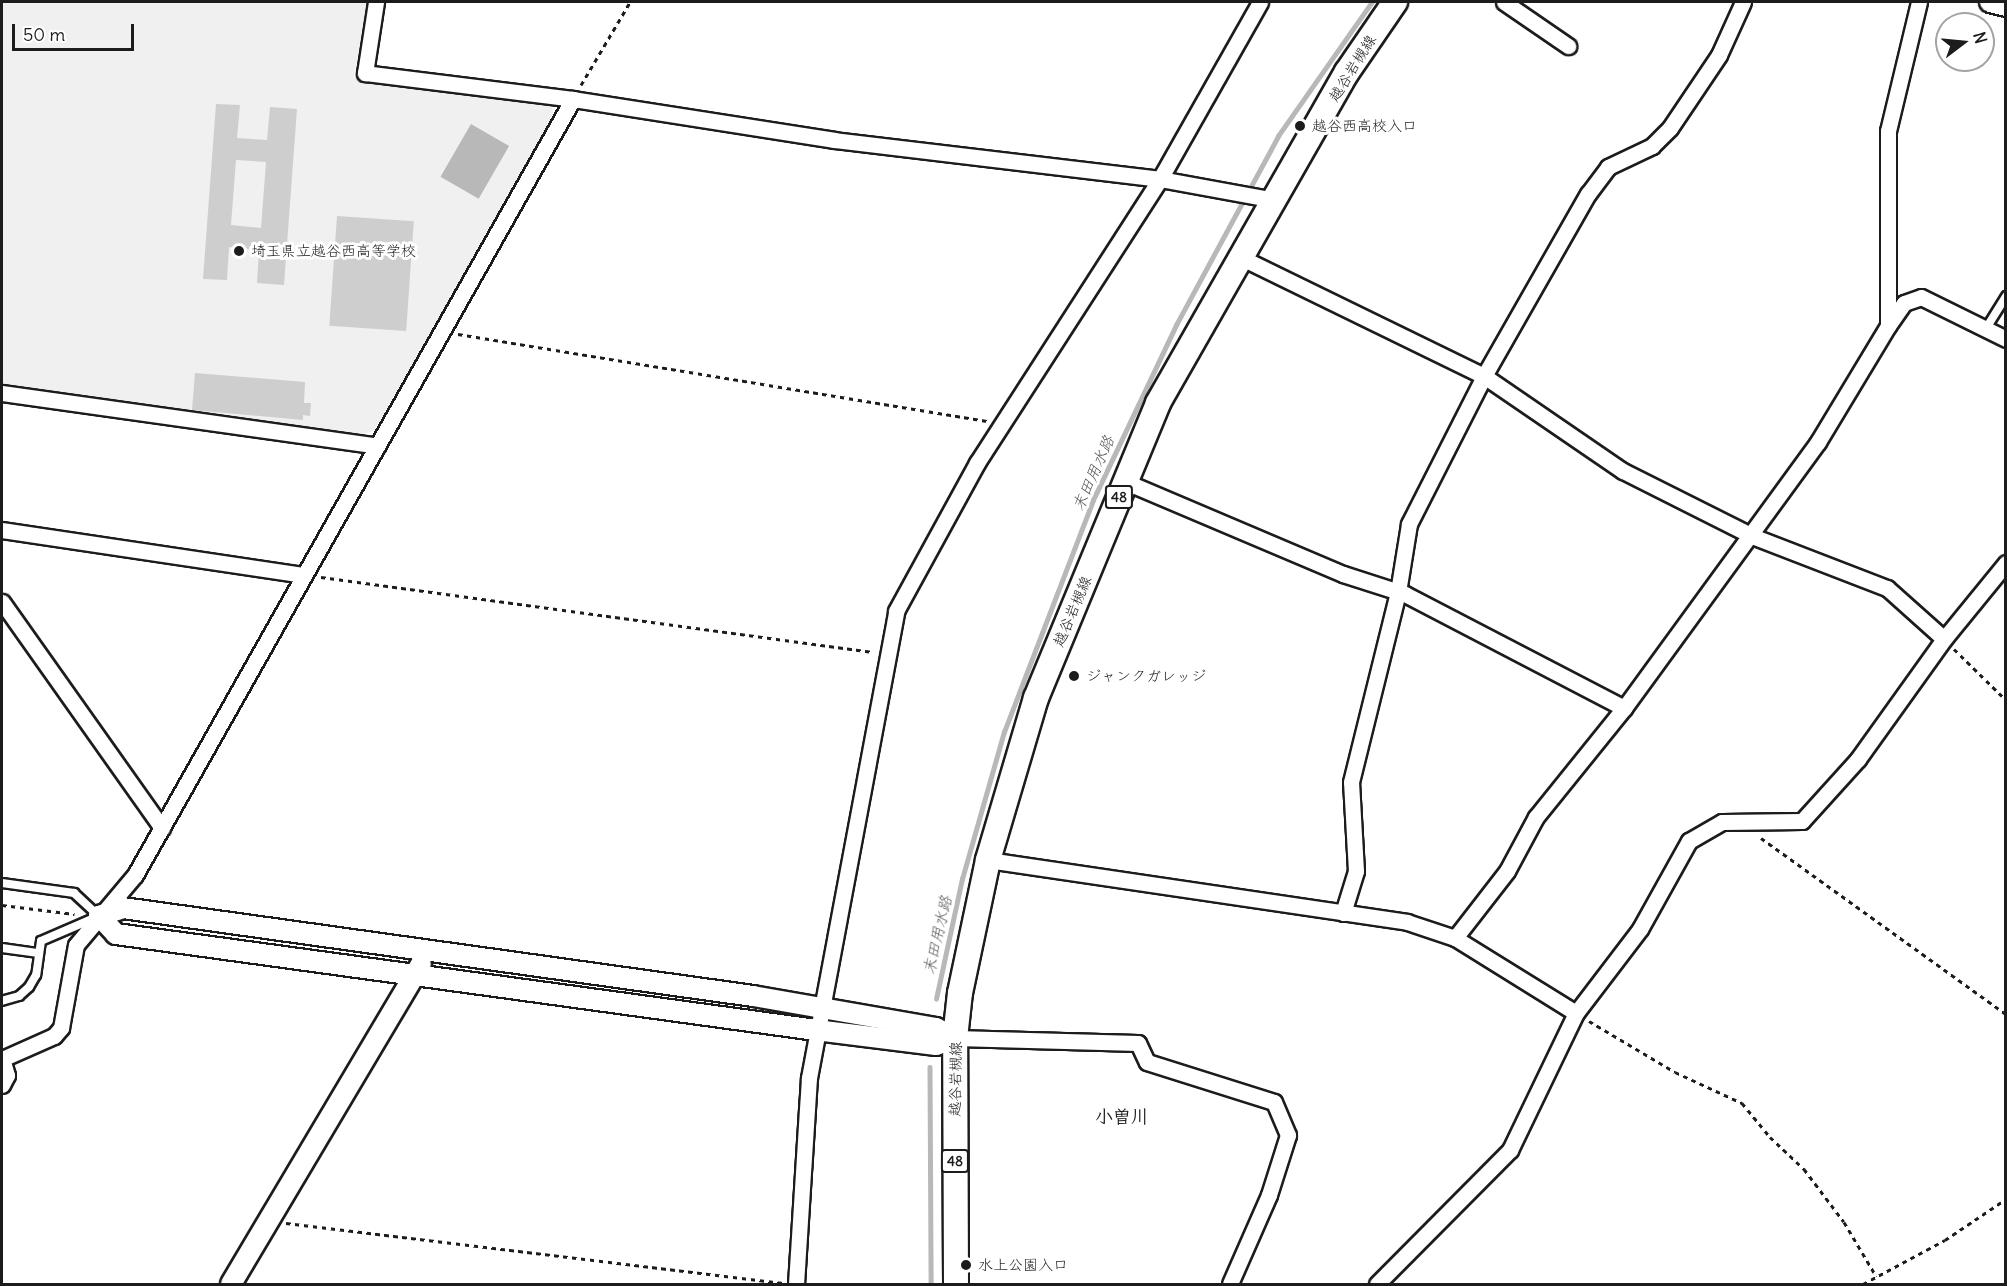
<!DOCTYPE html>
<html>
<head>
<meta charset="utf-8">
<style>
	body { margin:0 }
	#map { position:relative; width:2007px; height:1286px; overflow:hidden; background:#fff; font-family:Delius,"Klee One",sans-serif }
	div>[style] { position:absolute }
	.built>* { inset:0; background:#f0f0f0 }
	.water>* { inset:0; background:#b8b8b8; transform-origin:0 0 }
	.stream>* { height:4.5px; margin:-2.25px; padding:0 2.25px; transform-origin:2.25px; border-radius:2.25px; background:#b8b8b8 }
	.building>* { inset:0; background:#cecece; transform-origin:0 0 }
	.path>* { height:3px; margin-top:-1.5px; transform-origin:0; background:repeating-linear-gradient(90deg,#1c1c1c 0 4.5px,transparent 0 9px) }
	.roads { filter:drop-shadow(2px 0 #1c1c1c) drop-shadow(-2px 0 #1c1c1c) drop-shadow(0 2px #1c1c1c) drop-shadow(0 -2px #1c1c1c) }
	.service>* { height:8px; margin:-4px; padding:0 4px; transform-origin:4px; border-radius:4px; background:#fff }
	.minor>* { height:15px; margin:-7.5px; padding:0 7.5px; transform-origin:7.5px; border-radius:7.5px; background:#fff }
	.tertiary>* { height:20px; margin:-10px; padding:0 10px; transform-origin:10px; border-radius:10px; background:#fff }
	.primary>* { height:24px; margin:-12px; padding:0 12px; transform-origin:12px; border-radius:12px; background:#fff }
	.dots>* { width:16px; height:16px; translate:-50% -50%; box-sizing:border-box; border:3px solid #fff; border-radius:50% }
	span { translate:-50% -50%; white-space:nowrap; text-align:center; line-height:1.15; -webkit-text-stroke:6px #fff; paint-order:stroke }
	.shield-label span { padding:2px 4px; background:#fff; border:2px solid; border-radius:4px; -webkit-text-stroke-width:0 }
	.shield-label { font-size:14px; color:#1c1c1c; font-weight:700 }
	.street-label { font-size:15px; color:#1c1c1c }
	.poi-label { font-size:15px; color:#1c1c1c }
	.left { translate:0 -50%; text-align:left }
	.water-label { font-size:16px; color:#5a5a5a; font-style:italic }
	.quarter-label { font-size:18px; color:#1c1c1c; font-weight:700 }
	.frame { position:absolute; inset:0; border:3px solid #1c1c1c; pointer-events:none }
	.north { position:absolute; left:1935px; top:12px; width:60px; height:60px; box-sizing:border-box; background:#fff; border:2px solid #a4a4a4; border-radius:50%; rotate:74deg; font-size:16px; font-weight:700; line-height:24px; text-align:center; color:#1c1c1c }
	.north::after { content:''; display:block; margin:auto; width:21px; height:27px; background:#1c1c1c; clip-path:polygon(50% 0,100% 100%,50% 72%,0 100%) }
	.scale { position:absolute; left:12px; top:24px; width:122px; height:27px; box-sizing:border-box; border:3px solid #1c1c1c; border-top:0; padding-left:8px; font-size:18px; line-height:21px; white-space:nowrap; color:#1c1c1c; -webkit-text-stroke:4px #fff; paint-order:stroke }
</style>
</head>
<body>
<div id="map">
	<div class="built">
		<div style="clip-path:polygon(2px 2px,367px 2px,354px 78px,552px 106px,554px 118px,374px 431px,362px 434px,2px 385px)"></div>
	</div>
	<div class="water">
		<div style="left:471px;top:124px;width:44px;height:61px;rotate:30deg"></div>
	</div>
	<div class="stream">
		<div style="left:936px;top:999px;width:123px;rotate:-77.8deg"></div>
		<div style="left:962px;top:879px;width:153px;rotate:-74.1deg"></div>
		<div style="left:1004px;top:732px;width:248px;rotate:-69deg"></div>
		<div style="left:1093px;top:500px;width:194px;rotate:-64.6deg"></div>
		<div style="left:1176px;top:325px;width:215px;rotate:-61.6deg"></div>
		<div style="left:1278px;top:136px;width:164px;rotate:-55deg"></div>
		<div style="left:930px;top:1067px;width:217px;rotate:89.7deg"></div>
	</div>
	<div class="building">
		<div style="clip-path:polygon(evenodd,216px 104px,240px 105px,237px 138px,267px 140px,270px 107px,297px 109px,284px 285px,257px 283px,259px 250px,229px 247px,227px 280px,203px 279px,216px 104px,236px 160px,266px 162px,261px 228px,231px 225px,236px 160px)"></div>
		<div style="left:337px;top:216px;width:77px;height:110px;rotate:4deg"></div>
		<div style="clip-path:polygon(195px 373px,305px 382px,304px 403px,311px 403px,310px 416px,303px 415px,303px 420px,192px 410px)"></div>
	</div>
	<div class="path">
		<div style="left:581px;top:85px;width:96px;rotate:-59.4deg"></div>
		<div style="left:458px;top:334px;width:536px;rotate:9.34deg"></div>
		<div style="left:321px;top:577px;width:557px;rotate:7.74deg"></div>
		<div style="left:1954px;top:649px;width:73px;rotate:44.4deg"></div>
		<div style="left:1761px;top:838px;width:302px;rotate:35.7deg"></div>
		<div style="left:2px;top:905px;width:73px;rotate:7.1deg"></div>
		<div style="left:1589px;top:1021px;width:100px;rotate:30.7deg"></div>
		<div style="left:1675px;top:1072px;width:74px;rotate:24.8deg"></div>
		<div style="left:1742px;top:1103px;width:44px;rotate:50.5deg"></div>
		<div style="left:1770px;top:1137px;width:47px;rotate:43.3deg"></div>
		<div style="left:1804px;top:1169px;width:66px;rotate:53deg"></div>
		<div style="left:1844px;top:1222px;width:63px;rotate:59.3deg"></div>
		<div style="left:286px;top:1223px;width:501px;rotate:6.88deg"></div>
		<div style="left:1863px;top:1284px;width:93px;rotate:-28.2deg"></div>
		<div style="left:1945px;top:1240px;width:73px;rotate:-33.9deg"></div>
	</div>
	<div class="roads">
		<div class="service">
			<div style="left:1985px;top:330px;width:40px;rotate:-58deg"></div>
			<div style="left:2px;top:883px;width:73px;rotate:7.9deg"></div>
			<div style="left:74px;top:893px;width:34px;rotate:43deg"></div>
			<div style="left:99px;top:916px;width:63px;rotate:156.7deg"></div>
			<div style="left:41px;top:941px;width:34px;rotate:98deg"></div>
			<div style="left:36px;top:975px;width:14px;rotate:120deg"></div>
			<div style="left:29px;top:987px;width:13px;rotate:138deg"></div>
			<div style="left:19px;top:996px;width:18px;rotate:164deg"></div>
			<div style="left:2px;top:948px;width:37px;rotate:8deg"></div>
		</div>
		<div class="minor">
			<div style="left:376px;top:2px;width:72px;rotate:98.8deg"></div>
			<div style="left:365px;top:73px;width:210px;rotate:7.1deg"></div>
			<div style="left:573px;top:99px;width:264px;rotate:8.9deg"></div>
			<div style="left:834px;top:140px;width:328px;rotate:6.8deg"></div>
			<div style="left:1160px;top:179px;width:117px;rotate:10.3deg"></div>
			<div style="left:1504px;top:2px;width:78px;rotate:34.5deg"></div>
			<div style="left:1242px;top:258px;width:269px;rotate:26deg"></div>
			<div style="left:1484px;top:376px;width:168px;rotate:34.4deg"></div>
			<div style="left:1623px;top:471px;width:144px;rotate:26.7deg"></div>
			<div style="left:1752px;top:536px;width:145px;rotate:21.1deg"></div>
			<div style="left:1887px;top:588px;width:76px;rotate:41.8deg"></div>
			<div style="left:1888px;top:326px;width:28px;rotate:-55deg"></div>
			<div style="left:1904px;top:303px;width:18px;rotate:-19deg"></div>
			<div style="left:1921px;top:297px;width:95px;rotate:26.3deg"></div>
			<div style="left:2px;top:393px;width:379px;rotate:8deg"></div>
			<div style="left:1126px;top:482px;width:236px;rotate:23deg"></div>
			<div style="left:1343px;top:574px;width:65px;rotate:17.9deg"></div>
			<div style="left:1405px;top:594px;width:247px;rotate:27.5deg"></div>
			<div style="left:2px;top:530px;width:305px;rotate:8.5deg"></div>
			<div style="left:2px;top:602px;width:277px;rotate:54.7deg"></div>
			<div style="left:988px;top:860px;width:424px;rotate:8.4deg"></div>
			<div style="left:1407px;top:922px;width:51px;rotate:18.4deg"></div>
			<div style="left:1455px;top:938px;width:142px;rotate:31.8deg"></div>
			<div style="left:1343px;top:913px;width:44px;rotate:-72.8deg"></div>
			<div style="left:1356px;top:871px;width:89px;rotate:-93.2deg"></div>
			<div style="left:1351px;top:782px;width:196px;rotate:-76.1deg"></div>
			<div style="left:1398px;top:592px;width:69px;rotate:-80.8deg"></div>
			<div style="left:1409px;top:524px;width:166px;rotate:-63.1deg"></div>
			<div style="left:1484px;top:376px;width:210px;rotate:-60.3deg"></div>
			<div style="left:1588px;top:194px;width:34px;rotate:-53deg"></div>
			<div style="left:1608px;top:167px;width:49px;rotate:-25.5deg"></div>
			<div style="left:1652px;top:146px;width:25px;rotate:-45deg"></div>
			<div style="left:1670px;top:128px;width:88px;rotate:-56.1deg"></div>
			<div style="left:1719px;top:55px;width:58px;rotate:-65.6deg"></div>
			<div style="left:1455px;top:938px;width:85px;rotate:-52.2deg"></div>
			<div style="left:1507px;top:871px;width:61px;rotate:-61.8deg"></div>
			<div style="left:1536px;top:817px;width:140px;rotate:-51.1deg"></div>
			<div style="left:1624px;top:708px;width:329px;rotate:-53.9deg"></div>
			<div style="left:1818px;top:442px;width:135px;rotate:-58.9deg"></div>
			<div style="left:1888px;top:326px;width:195px;rotate:-90deg"></div>
			<div style="left:1888px;top:131px;width:133px;rotate:-76.5deg"></div>
			<div style="left:955px;top:1038px;width:183px;rotate:1.6deg"></div>
			<div style="left:1138px;top:1043px;width:21px;rotate:65deg"></div>
			<div style="left:1147px;top:1062px;width:133px;rotate:17.5deg"></div>
			<div style="left:1274px;top:1102px;width:36px;rotate:67deg"></div>
			<div style="left:1288px;top:1135px;width:63px;rotate:107.6deg"></div>
			<div style="left:1269px;top:1195px;width:97px;rotate:113.7deg"></div>
			<div style="left:2px;top:1058px;width:18px;rotate:74deg"></div>
			<div style="left:7px;top:1075px;width:11px;rotate:117deg"></div>
			<div style="left:2px;top:1059px;width:57px;rotate:-23.9deg"></div>
			<div style="left:54px;top:1036px;width:11px;rotate:-49deg"></div>
			<div style="left:61px;top:1028px;width:84px;rotate:-79.8deg"></div>
			<div style="left:76px;top:945px;width:92px;rotate:-49.9deg"></div>
			<div style="left:135px;top:875px;width:891px;rotate:-60.56deg"></div>
			<div style="left:796px;top:1284px;width:206px;rotate:-86.4deg"></div>
			<div style="left:809px;top:1078px;width:475px;rotate:-79.4deg"></div>
			<div style="left:896px;top:611px;width:169px;rotate:-61.3deg"></div>
			<div style="left:977px;top:463px;width:338px;rotate:-57.2deg"></div>
			<div style="left:1160px;top:179px;width:203px;rotate:-60.5deg"></div>
			<div style="left:1377px;top:1284px;width:189px;rotate:-45.2deg"></div>
			<div style="left:1510px;top:1150px;width:152px;rotate:-64.3deg"></div>
			<div style="left:1576px;top:1013px;width:106px;rotate:-52.7deg"></div>
			<div style="left:1640px;top:929px;width:101px;rotate:-60.9deg"></div>
			<div style="left:1689px;top:841px;width:38px;rotate:-30deg"></div>
			<div style="left:1722px;top:822px;width:80px;rotate:-0.7deg"></div>
			<div style="left:1802px;top:821px;width:84px;rotate:-47.9deg"></div>
			<div style="left:1858px;top:759px;width:148px;rotate:-54.4deg"></div>
			<div style="left:1944px;top:639px;width:98px;rotate:-50.8deg"></div>
		</div>
		<div class="tertiary">
			<div style="left:1990px;top:2px;width:16px;rotate:14deg"></div>
			<div style="left:123px;top:908px;width:636px;rotate:7.95deg"></div>
			<div style="left:753px;top:996px;width:186px;rotate:9.9deg"></div>
			<div style="left:936px;top:1028px;width:21px;rotate:28deg"></div>
			<div style="left:955px;top:1038px;width:20px;rotate:160deg"></div>
			<div style="left:936px;top:1045px;width:121px;rotate:-172.9deg"></div>
			<div style="left:816px;top:1030px;width:707px;rotate:-172.19deg"></div>
			<div style="left:116px;top:934px;width:25px;rotate:-133deg"></div>
			<div style="left:99px;top:916px;width:25px;rotate:-18deg"></div>
			<div style="left:231px;top:1284px;width:372px;rotate:-59.3deg"></div>
		</div>
		<div class="primary">
			<div style="left:956px;top:1284px;width:246px;rotate:-90.2deg"></div>
			<div style="left:955px;top:1038px;width:45px;rotate:-83.7deg"></div>
			<div style="left:960px;top:993px;width:136px;rotate:-78.1deg"></div>
			<div style="left:988px;top:860px;width:169px;rotate:-73.5deg"></div>
			<div style="left:1036px;top:698px;width:319px;rotate:-67.5deg"></div>
			<div style="left:1158px;top:403px;width:381px;rotate:-60.3deg"></div>
			<div style="left:1347px;top:72px;width:85px;rotate:-55.6deg"></div>
		</div>
	</div>
	<div class="dots">
		<div style="left:1300px;top:126px;background:#1c1c1c"></div>
		<div style="left:239px;top:251px;background:#1c1c1c"></div>
		<div style="left:1074px;top:676px;background:#1c1c1c"></div>
		<div style="left:966px;top:1265px;background:#1c1c1c"></div>
	</div>
	<div class="shield-label">
		<span style="left:1119px;top:497px">48</span>
		<span style="left:955px;top:1161px">48</span>
	</div>
	<div class="street-label">
		<span style="left:1352px;top:68px;rotate:-58deg">越谷岩槻線</span>
		<span style="left:1072px;top:611px;rotate:-67deg">越谷岩槻線</span>
		<span style="left:955px;top:1079px;rotate:-89deg">越谷岩槻線</span>
	</div>
	<div class="poi-label">
		<span class="left" style="left:1312px;top:126px">越谷西高校入口</span>
		<span class="left" style="left:251px;top:251px">埼玉県立越谷西高等学校</span>
		<span class="left" style="left:1086px;top:676px">ジャンクガレッジ</span>
		<span class="left" style="left:978px;top:1265px">水上公園入口</span>
	</div>
	<div class="water-label">
		<span style="left:1093px;top:473px;rotate:-66deg">末田用水路</span>
		<span style="left:937px;top:935px;rotate:-77deg">末田用水路</span>
	</div>
	<div class="quarter-label">
		<span style="left:1122px;top:1117px">小曽川</span>
	</div>
	<div class="frame"></div>
	<div class="north">N</div>
	<div class="scale">50 m</div>
</div>
</body>
</html>
